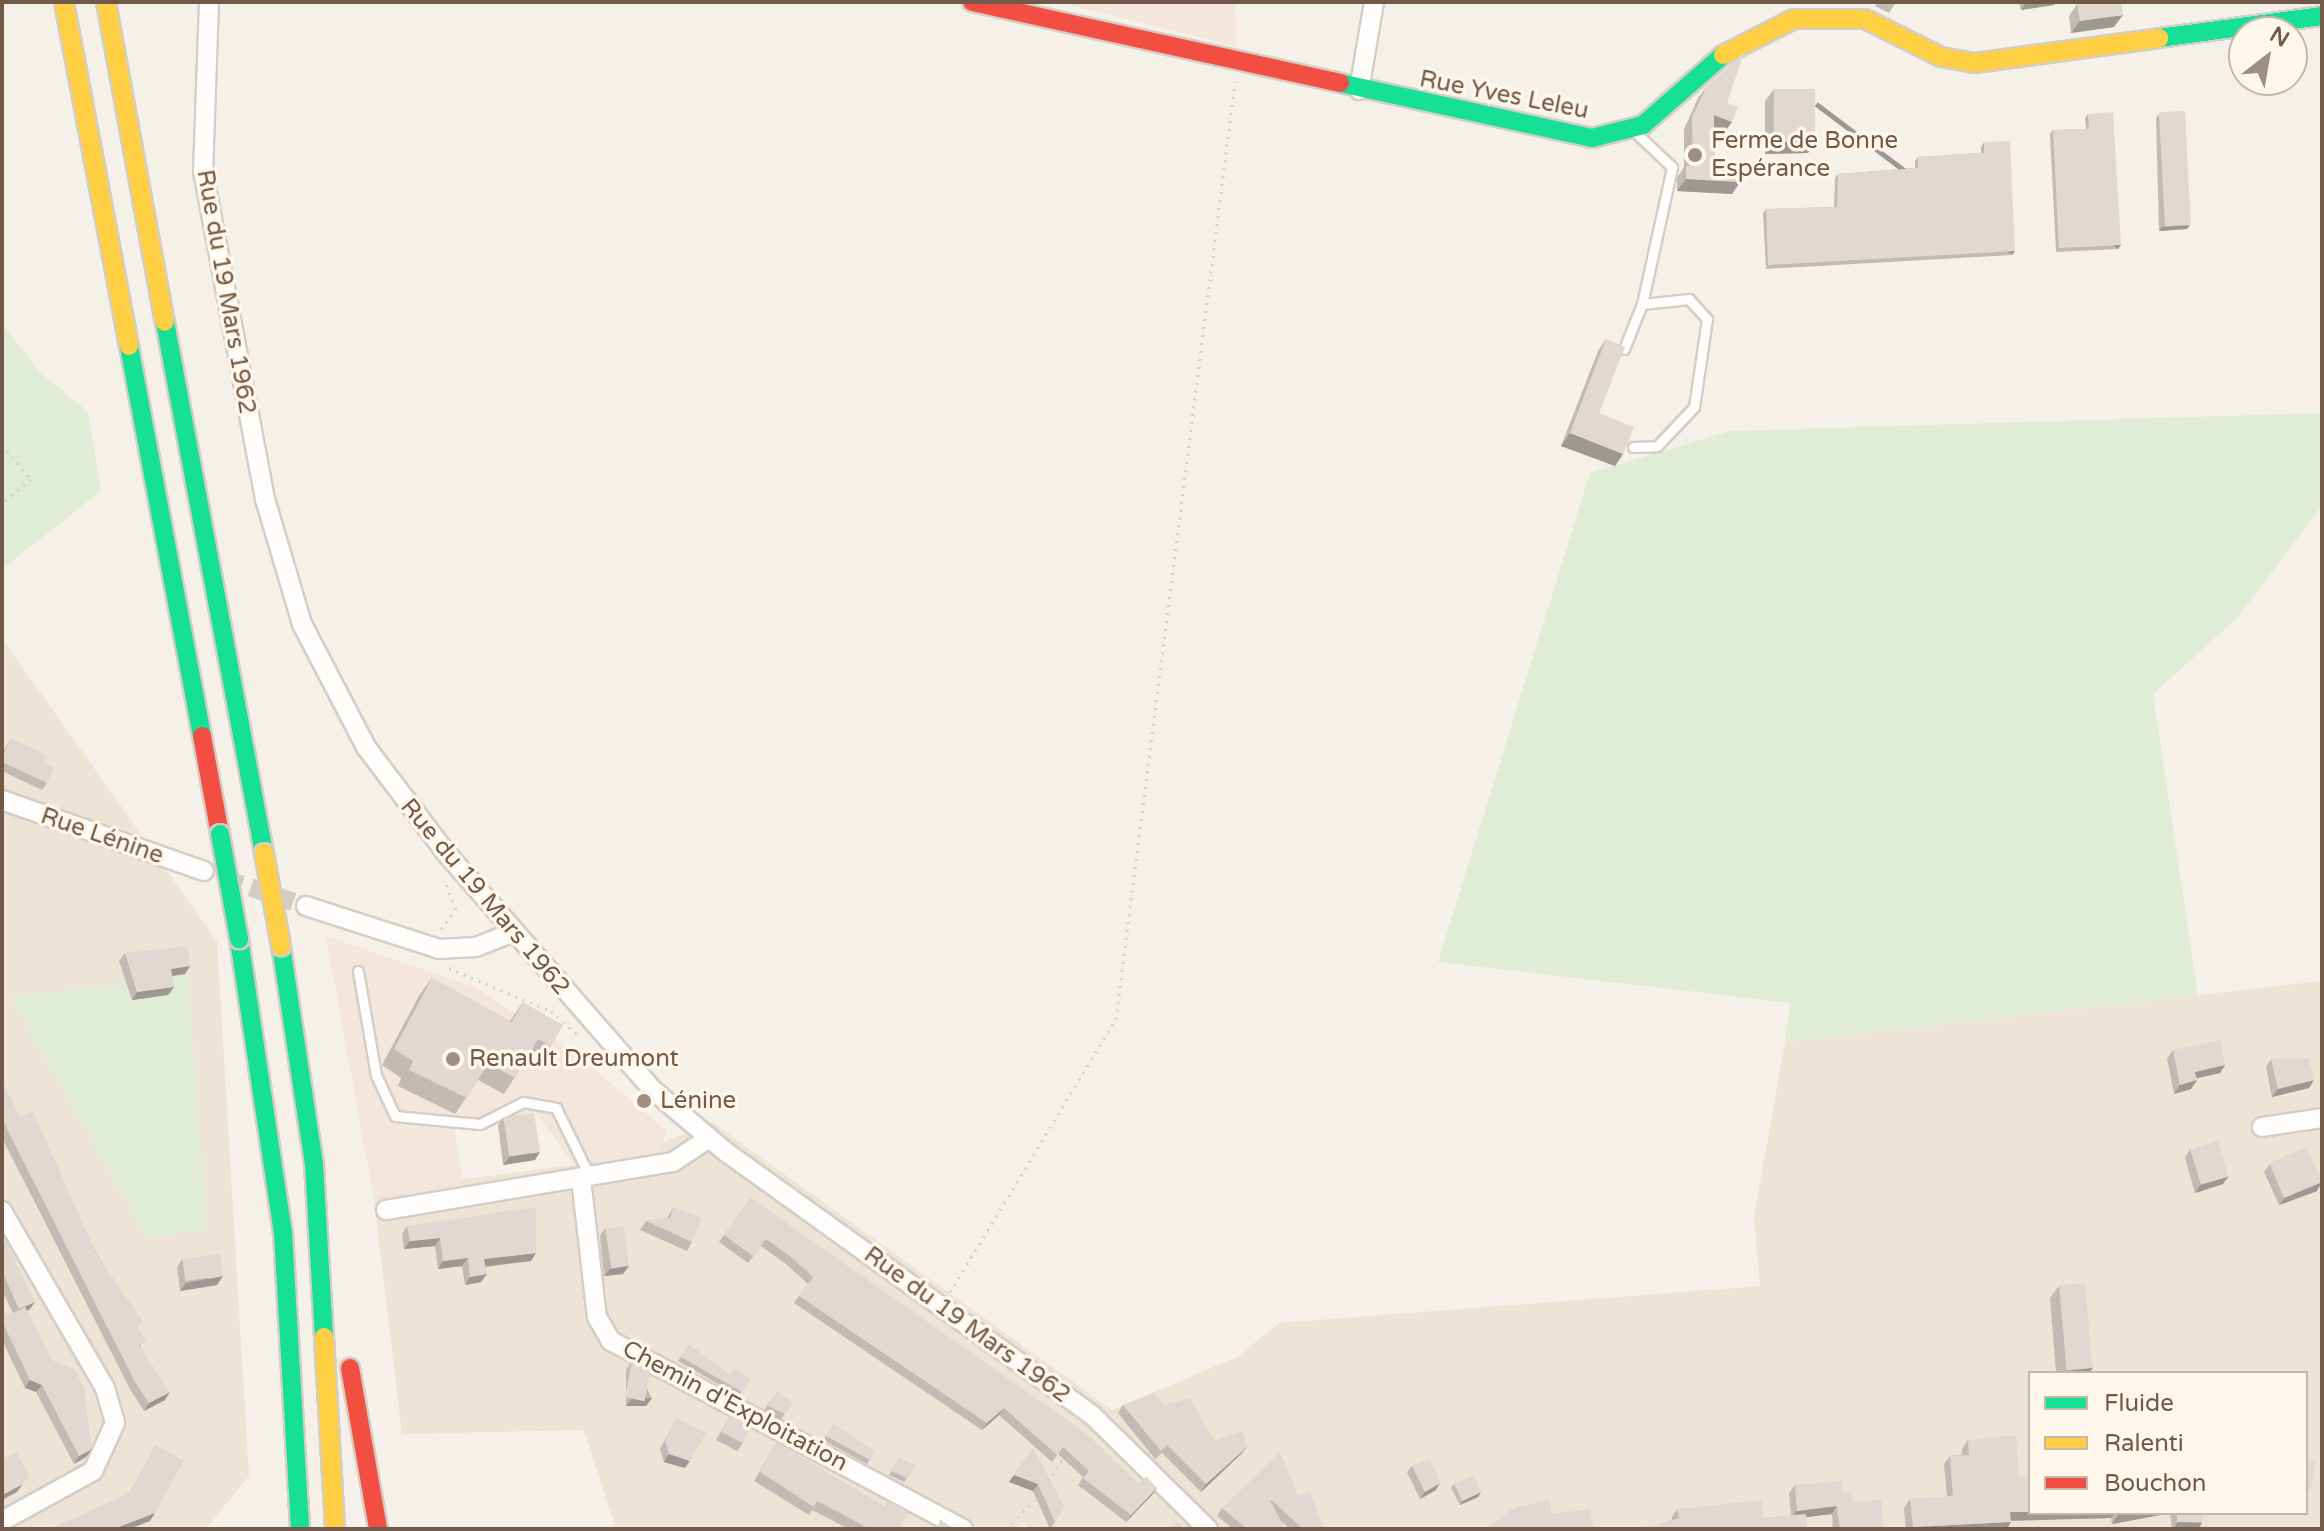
<!DOCTYPE html>
<html>
<head>
<meta charset="utf-8">
<style>
	body { margin:0 }
	#map { position:relative; width:2324px; height:1531px; overflow:hidden; background:#f5f1e9; font-family:"Varela Round",sans-serif }
	div>[style] { position:absolute }
	.residential>* { inset:0; background:#eee4d6 }
	.commercial>* { inset:0; background:#f5e6dc }
	.green>* { inset:0; background:#e1ecd4 }
	.street-tunnel>* { height:18px; margin-top:-9px; transform-origin:0; background:repeating-linear-gradient(90deg,#d4cbc1 0 18px,transparent 0 27px) }
	.path>* { height:3px; margin-top:-1.5px; transform-origin:0; background:repeating-linear-gradient(90deg,#d6cfca 0 2px,transparent 0 8px) }
	.roads { filter:drop-shadow(2px 0 #d4cec7) drop-shadow(-2px 0 #d4cec7) drop-shadow(0 2px #d4cec7) drop-shadow(0 -2px #d4cec7) }
	.lane>* { height:9px; margin:-4.5px; padding:0 4.5px; transform-origin:4.5px; border-radius:4.5px; background:#fefdfc }
	.street>* { height:18px; margin:-9px; padding:0 9px; transform-origin:9px; border-radius:9px; background:#fefdfc }
	.fast>* { height:18px; margin:-9px; padding:0 9px; transform-origin:9px; border-radius:9px; background:#16e098 }
	.slow>* { height:18px; margin:-9px; padding:0 9px; transform-origin:9px; border-radius:9px; background:#ffcf43 }
	.jam>* { height:18px; margin:-9px; padding:0 9px; transform-origin:9px; border-radius:9px; background:#f24e42 }
	.bridges { filter:drop-shadow(2px 0 #d4ccc5) drop-shadow(-2px 0 #d4ccc5) drop-shadow(0 2px #d4ccc5) drop-shadow(0 -2px #d4ccc5) }
	.fast-bridge>* { height:18px; margin:-9px; padding:0 9px; transform-origin:9px; border-radius:9px; background:#16e098 }
	.slow-bridge>* { height:18px; margin:-9px; padding:0 9px; transform-origin:9px; border-radius:9px; background:#ffcf43 }
	.wall>* { inset:0; background:#c2bbb4; transform-origin:0 0 }
	.shaded-wall>* { inset:0; background:#9e9892; transform-origin:0 0 }
	.building>* { inset:0; background:#e1d9d1; transform-origin:0 0 }
	.dots>* { width:22px; height:22px; translate:-50% -50%; box-sizing:border-box; border:4px solid #fef6e8; border-radius:50% }
	span { translate:-50% -50%; white-space:nowrap; text-align:center; line-height:1.15; -webkit-text-stroke:7px #fef6e8; paint-order:stroke }
	.street-label { font-size:24px; color:#715a4a }
	.poi-label { font-size:24px; color:#715a4a }
	.left { translate:0 -50%; text-align:left }
	.frame { position:absolute; inset:0; border:4px solid #715a4a; pointer-events:none }
	.legend { position:absolute; left:2028px; top:1371px; width:280px; height:144px; box-sizing:border-box; background:#fef6e8; border:2px solid #c6b8a9; margin:0; padding:10px 14px; list-style:none; font-size:24px; color:#715a4a }
	.legend li { display:flex; align-items:center; gap:16px; height:40px }
	.legend b { width:40px; border:2px solid #c6b8a9 }
	.north { position:absolute; left:2228px; top:16px; width:80px; height:80px; box-sizing:border-box; background:#fef6e8; border:2px solid #c6b8a9; border-radius:50%; rotate:31deg; font-size:22px; font-weight:700; line-height:32px; text-align:center; color:#715a4a }
	.north::after { content:''; display:block; margin:auto; width:28px; height:36px; background:#9f8f82; clip-path:polygon(50% 0,100% 100%,50% 72%,0 100%) }
</style>
</head>
<body>
<div id="map">
	<div class="residential">
		<div style="clip-path:polygon(2px 639px,217px 941px,249px 1476px,206px 1529px,2px 1529px)"></div>
		<div style="clip-path:polygon(evenodd,2322px 981px,2322px 1529px,1028px 1529px,1024px 1522px,1015px 1529px,616px 1529px,584px 1430px,402px 1434px,373px 1191px,626px 1158px,712px 1122px,1112px 1410px,1237px 1357px,1279px 1323px,1760px 1286px,1754px 1217px,1785px 1042px,2322px 981px,2030px 1373px,2306px 1373px,2306px 1513px,2030px 1513px,2030px 1373px)"></div>
	</div>
	<div class="commercial">
		<div style="clip-path:polygon(1056px 2px,1235px 2px,1236px 46px)"></div>
		<div style="clip-path:polygon(326px 936px,477px 988px,573px 1051px,668px 1132px,650px 1163px,572px 1162px,535px 1112px,454px 1131px,465px 1194px,373px 1195px)"></div>
	</div>
	<div class="green">
		<div style="clip-path:polygon(2px 324px,40px 372px,88px 412px,101px 491px,2px 569px)"></div>
		<div style="clip-path:polygon(2322px 413px,2322px 506px,2237px 618px,2153px 694px,2198px 995px,1785px 1042px,1790px 1003px,1438px 962px,1590px 473px,1730px 431px)"></div>
		<div style="clip-path:polygon(188px 975px,207px 1229px,147px 1238px,11px 997px)"></div>
	</div>
	<div class="street-tunnel">
		<div style="left:225px;top:879px;width:85px;rotate:18.4deg"></div>
	</div>
	<div class="path">
		<div style="left:2px;top:444px;width:45px;rotate:50.4deg"></div>
		<div style="left:31px;top:479px;width:38px;rotate:140deg"></div>
		<div style="left:441px;top:929px;width:25px;rotate:-53deg"></div>
		<div style="left:456px;top:909px;width:31px;rotate:-112deg"></div>
		<div style="left:449px;top:968px;width:111px;rotate:22.9deg"></div>
		<div style="left:551px;top:1011px;width:38px;rotate:42deg"></div>
		<div style="left:950px;top:1292px;width:320px;rotate:-58.7deg"></div>
		<div style="left:1116px;top:1019px;width:945px;rotate:-82.76deg"></div>
		<div style="left:1048px;top:1482px;width:28px;rotate:-58deg"></div>
		<div style="left:1006px;top:1529px;width:44px;rotate:-45deg"></div>
	</div>
	<div class="roads">
		<div class="lane">
			<div style="left:1624px;top:349px;width:48px;rotate:-68.2deg"></div>
			<div style="left:1633px;top:447px;width:24px;rotate:-2deg"></div>
			<div style="left:1657px;top:446px;width:54px;rotate:-46.5deg"></div>
			<div style="left:1694px;top:407px;width:89px;rotate:-81.6deg"></div>
			<div style="left:1707px;top:319px;width:27px;rotate:-132deg"></div>
			<div style="left:1689px;top:299px;width:47px;rotate:173.9deg"></div>
			<div style="left:1642px;top:304px;width:140px;rotate:-77.6deg"></div>
			<div style="left:1672px;top:167px;width:51px;rotate:-136.6deg"></div>
			<div style="left:358px;top:971px;width:106px;rotate:80.2deg"></div>
			<div style="left:376px;top:1075px;width:45px;rotate:65.1deg"></div>
			<div style="left:395px;top:1116px;width:85px;rotate:5.4deg"></div>
			<div style="left:480px;top:1124px;width:48px;rotate:-27.1deg"></div>
			<div style="left:523px;top:1102px;width:34px;rotate:10deg"></div>
			<div style="left:556px;top:1108px;width:77px;rotate:63.8deg"></div>
		</div>
		<div class="street">
			<div style="left:209px;top:2px;width:169px;rotate:92deg"></div>
			<div style="left:203px;top:171px;width:334px;rotate:79.3deg"></div>
			<div style="left:265px;top:499px;width:130px;rotate:73.5deg"></div>
			<div style="left:302px;top:624px;width:139px;rotate:62.5deg"></div>
			<div style="left:366px;top:747px;width:134px;rotate:52.9deg"></div>
			<div style="left:447px;top:854px;width:315px;rotate:48.9deg"></div>
			<div style="left:654px;top:1091px;width:94px;rotate:40.3deg"></div>
			<div style="left:726px;top:1152px;width:451px;rotate:35.7deg"></div>
			<div style="left:1092px;top:1415px;width:163px;rotate:44.5deg"></div>
			<div style="left:1359px;top:90px;width:89px;rotate:-80.3deg"></div>
			<div style="left:2px;top:800px;width:214px;rotate:19.4deg"></div>
			<div style="left:306px;top:906px;width:140px;rotate:17.9deg"></div>
			<div style="left:439px;top:949px;width:37px;rotate:-3deg"></div>
			<div style="left:476px;top:947px;width:41px;rotate:-21.5deg"></div>
			<div style="left:2262px;top:1127px;width:61px;rotate:-8.5deg"></div>
			<div style="left:581px;top:1179px;width:139px;rotate:83.4deg"></div>
			<div style="left:597px;top:1317px;width:28px;rotate:60deg"></div>
			<div style="left:611px;top:1341px;width:399px;rotate:28.1deg"></div>
			<div style="left:386px;top:1210px;width:291px;rotate:-9.5deg"></div>
			<div style="left:673px;top:1162px;width:43px;rotate:-33.7deg"></div>
			<div style="left:2px;top:1211px;width:205px;rotate:59.8deg"></div>
			<div style="left:105px;top:1388px;width:36px;rotate:74deg"></div>
			<div style="left:115px;top:1423px;width:53px;rotate:114.6deg"></div>
			<div style="left:93px;top:1471px;width:104px;rotate:151.2deg"></div>
		</div>
		<div class="fast">
			<div style="left:2159px;top:38px;width:164px;rotate:-7.7deg"></div>
			<div style="left:1340px;top:83px;width:258px;rotate:12.3deg"></div>
			<div style="left:1592px;top:138px;width:53px;rotate:-14.3deg"></div>
			<div style="left:1643px;top:125px;width:106px;rotate:-41.2deg"></div>
			<div style="left:165px;top:322px;width:540px;rotate:79.44deg"></div>
			<div style="left:129px;top:346px;width:397px;rotate:79.4deg"></div>
			<div style="left:239px;top:939px;width:297px;rotate:81.5deg"></div>
			<div style="left:283px;top:1233px;width:296px;rotate:86.7deg"></div>
			<div style="left:281px;top:946px;width:220px;rotate:81.4deg"></div>
			<div style="left:314px;top:1164px;width:173px;rotate:86.7deg"></div>
		</div>
		<div class="slow">
			<div style="left:64px;top:2px;width:350px;rotate:79.3deg"></div>
			<div style="left:106px;top:2px;width:325px;rotate:79.6deg"></div>
			<div style="left:1723px;top:55px;width:80px;rotate:-26.9deg"></div>
			<div style="left:1794px;top:19px;width:71px"></div>
			<div style="left:1865px;top:19px;width:85px;rotate:26.6deg"></div>
			<div style="left:1941px;top:57px;width:35px;rotate:10deg"></div>
			<div style="left:1975px;top:63px;width:186px;rotate:-7.7deg"></div>
			<div style="left:324px;top:1337px;width:192px;rotate:86.7deg"></div>
		</div>
		<div class="jam">
			<div style="left:972px;top:2px;width:377px;rotate:12.4deg"></div>
			<div style="left:202px;top:736px;width:100px;rotate:79.6deg"></div>
			<div style="left:350px;top:1368px;width:163px;rotate:80.1deg"></div>
		</div>
	</div>
	<div class="bridges">
		<div class="fast-bridge">
			<div style="left:220px;top:834px;width:107px;rotate:79.7deg"></div>
		</div>
		<div class="slow-bridge">
			<div style="left:264px;top:853px;width:95px;rotate:79.6deg"></div>
		</div>
	</div>
	<div class="wall">
		<div style="clip-path:polygon(1877px 2px,1896px 2px,1889px 13px,1875px 6px)"></div>
		<div style="clip-path:polygon(2019px 2px,2056px 2px,2054px 5px,2021px 10px)"></div>
		<div style="clip-path:polygon(2087px 2px,2121px 2px,2114px 27px,2071px 33px,2069px 16px,2077px 4px)"></div>
		<div style="clip-path:polygon(1707px 86px,1727px 103px,1732px 122px,1723px 134px,1715px 131px,1715px 165px,1740px 182px,1732px 194px,1677px 191px,1677px 178px,1684px 167px,1684px 129px,1698px 98px)"></div>
		<div style="clip-path:polygon(1774px 89px,1808px 153px,1765px 154px,1765px 101px)"></div>
		<div style="clip-path:polygon(2088px 114px,2121px 245px,2118px 249px,2056px 252px,2050px 134px,2053px 130px,2086px 129px,2085px 118px)"></div>
		<div style="clip-path:polygon(2159px 114px,2187px 229px,2159px 231px,2156px 118px)"></div>
		<div style="clip-path:polygon(1984px 142px,2015px 251px,2012px 255px,1766px 269px,1763px 213px,1766px 209px,1834px 207px,1835px 178px,1838px 174px,1915px 168px,1915px 161px,1918px 157px,1981px 153px,1981px 147px)"></div>
		<div style="clip-path:polygon(1606px 339px,1599px 413px,1623px 454px,1615px 466px,1561px 446px,1598px 351px)"></div>
		<div style="clip-path:polygon(11px 738px,43px 762px,47px 783px,42px 790px,2px 771px,2px 754px)"></div>
		<div style="clip-path:polygon(125px 953px,190px 966px,185px 974px,172px 976px,174px 987px,168px 995px,132px 1000px,119px 961px)"></div>
		<div style="clip-path:polygon(432px 978px,510px 1021px,523px 1002px,551px 1046px,539px 1063px,528px 1056px,504px 1094px,478px 1080px,455px 1114px,398px 1086px,401px 1078px,382px 1065px,420px 994px)"></div>
		<div style="clip-path:polygon(2173px 1050px,2225px 1065px,2220px 1073px,2196px 1078px,2197px 1080px,2191px 1089px,2174px 1094px,2167px 1058px)"></div>
		<div style="clip-path:polygon(2271px 1059px,2309px 1088px,2272px 1097px,2266px 1067px)"></div>
		<div style="clip-path:polygon(2px 1083px,20px 1117px,139px 1328px,141px 1348px,165px 1400px,144px 1411px,130px 1389px,2px 1138px)"></div>
		<div style="clip-path:polygon(503px 1118px,535px 1160px,503px 1165px,498px 1125px)"></div>
		<div style="clip-path:polygon(2190px 1149px,2223px 1184px,2195px 1193px,2185px 1158px)"></div>
		<div style="clip-path:polygon(2270px 1164px,2317px 1191px,2279px 1205px,2264px 1172px)"></div>
		<div style="clip-path:polygon(751px 1198px,1139px 1484px,1157px 1488px,1152px 1495px,1126px 1522px,1078px 1485px,1083px 1477px,1058px 1454px,1052px 1462px,999px 1415px,982px 1430px,794px 1303px,808px 1284px,786px 1264px,761px 1246px,748px 1263px,719px 1242px)"></div>
		<div style="clip-path:polygon(674px 1207px,692px 1242px,687px 1251px,640px 1230px,646px 1221px,667px 1218px)"></div>
		<div style="clip-path:polygon(407px 1226px,531px 1261px,486px 1267px,487px 1274px,481px 1282px,465px 1285px,462px 1266px,438px 1269px,435px 1246px,404px 1249px,402px 1234px)"></div>
		<div style="clip-path:polygon(605px 1228px,629px 1266px,623px 1274px,604px 1276px,600px 1236px)"></div>
		<div style="clip-path:polygon(2px 1243px,30px 1309px,27px 1311px,86px 1457px,74px 1464px,36px 1392px,25px 1388px,2px 1340px,2px 1318px,13px 1313px,2px 1290px)"></div>
		<div style="clip-path:polygon(182px 1259px,217px 1285px,180px 1291px,177px 1267px)"></div>
		<div style="clip-path:polygon(2059px 1286px,2093px 1368px,2089px 1373px,2056px 1373px,2050px 1298px)"></div>
		<div style="clip-path:polygon(689px 1345px,730px 1375px,750px 1379px,739px 1396px,678px 1361px)"></div>
		<div style="clip-path:polygon(632px 1361px,652px 1398px,646px 1406px,626px 1406px,626px 1370px)"></div>
		<div style="left:777px;top:1392px;width:19px;height:22px;rotate:35deg"></div>
		<div style="clip-path:polygon(1123px 1405px,1164px 1405px,1215px 1441px,1247px 1447px,1241px 1454px,1201px 1492px,1162px 1453px,1155px 1459px,1118px 1413px)"></div>
		<div style="clip-path:polygon(730px 1416px,743px 1443px,737px 1451px,716px 1440px)"></div>
		<div style="clip-path:polygon(677px 1418px,685px 1468px,664px 1462px,660px 1449px)"></div>
		<div style="clip-path:polygon(834px 1424px,874px 1452px,867px 1464px,823px 1440px)"></div>
		<div style="clip-path:polygon(1968px 1440px,2019px 1477px,2030px 1513px,2202px 1513px,2202px 1523px,2198px 1529px,2172px 1529px,2170px 1513px,2112px 1524px,2111px 1518px,2011px 1520px,2007px 1529px,1906px 1529px,1904px 1508px,1910px 1499px,1947px 1497px,1944px 1464px,1950px 1456px,1962px 1455px,1962px 1449px)"></div>
		<div style="clip-path:polygon(776px 1443px,885px 1507px,889px 1501px,899px 1529px,849px 1529px,812px 1510px,809px 1515px,754px 1481px)"></div>
		<div style="clip-path:polygon(156px 1445px,155px 1513px,150px 1521px,129px 1494px)"></div>
		<div style="clip-path:polygon(1033px 1449px,1064px 1507px,1050px 1529px,1033px 1491px,1009px 1482px)"></div>
		<div style="clip-path:polygon(899px 1458px,916px 1466px,904px 1482px,889px 1475px)"></div>
		<div style="clip-path:polygon(1412px 1466px,1436px 1490px,1420px 1499px,1407px 1472px)"></div>
		<div style="clip-path:polygon(1454px 1484px,1481px 1492px,1478px 1497px,1460px 1505px,1451px 1488px)"></div>
		<div style="clip-path:polygon(1795px 1485px,1843px 1493px,1884px 1529px,1833px 1529px,1832px 1514px,1806px 1517px,1657px 1525px,1672px 1520px,1672px 1517px,1677px 1509px,1763px 1518px,1791px 1516px,1789px 1493px)"></div>
		<div style="clip-path:polygon(1298px 1496px,1324px 1529px,1290px 1529px,1281px 1521px,1285px 1529px,1233px 1529px,1217px 1516px,1222px 1508px)"></div>
	</div>
	<div class="shaded-wall">
		<div style="clip-path:polygon(2056px 2px,2054px 5px,2021px 10px,2026px 3px)"></div>
		<div style="clip-path:polygon(2123px 15px,2114px 27px,2071px 33px,2080px 21px)"></div>
		<div style="clip-path:polygon(1714px 115px,1732px 122px,1723px 134px,1706px 127px)"></div>
		<div style="clip-path:polygon(1816px 140px,1808px 153px,1765px 154px,1774px 141px)"></div>
		<div style="clip-path:polygon(1686px 179px,1740px 182px,1732px 194px,1677px 191px)"></div>
		<div style="clip-path:polygon(2190px 225px,2187px 229px,2159px 231px,2162px 227px)"></div>
		<div style="left:2121px;top:245px;width:5px;height:62px;rotate:127deg"></div>
		<div style="left:2015px;top:251px;width:5px;height:247px;rotate:127deg"></div>
		<div style="clip-path:polygon(1570px 433px,1623px 454px,1615px 466px,1561px 446px)"></div>
		<div style="clip-path:polygon(190px 966px,185px 974px,166px 977px,171px 969px)"></div>
		<div style="clip-path:polygon(174px 987px,168px 995px,132px 1000px,137px 992px)"></div>
		<div style="clip-path:polygon(2225px 1065px,2220px 1073px,2189px 1080px,2195px 1072px)"></div>
		<div style="clip-path:polygon(2197px 1080px,2191px 1089px,2174px 1094px,2180px 1085px)"></div>
		<div style="clip-path:polygon(2314px 1080px,2309px 1088px,2272px 1097px,2278px 1089px)"></div>
		<div style="clip-path:polygon(540px 1152px,535px 1160px,503px 1165px,509px 1157px)"></div>
		<div style="clip-path:polygon(2229px 1176px,2223px 1184px,2195px 1193px,2201px 1184px)"></div>
		<div style="clip-path:polygon(2322px 1182px,2317px 1191px,2279px 1205px,2285px 1197px)"></div>
		<div style="clip-path:polygon(440px 1238px,435px 1246px,404px 1249px,410px 1241px)"></div>
		<div style="clip-path:polygon(536px 1253px,531px 1261px,479px 1267px,484px 1259px)"></div>
		<div style="clip-path:polygon(468px 1258px,462px 1266px,438px 1269px,443px 1261px)"></div>
		<div style="clip-path:polygon(629px 1266px,623px 1274px,604px 1276px,610px 1269px)"></div>
		<div style="clip-path:polygon(487px 1274px,481px 1282px,465px 1285px,470px 1277px)"></div>
		<div style="clip-path:polygon(223px 1276px,217px 1285px,180px 1291px,186px 1283px)"></div>
		<div style="clip-path:polygon(35px 1302px,30px 1309px,14px 1316px,19px 1309px)"></div>
		<div style="clip-path:polygon(2093px 1368px,2089px 1373px,2064px 1373px,2066px 1371px)"></div>
		<div style="clip-path:polygon(30px 1380px,42px 1385px,36px 1392px,25px 1388px)"></div>
		<div style="clip-path:polygon(170px 1392px,165px 1400px,144px 1411px,149px 1403px)"></div>
		<div style="clip-path:polygon(632px 1398px,652px 1398px,646px 1406px,626px 1406px)"></div>
		<div style="clip-path:polygon(1004px 1408px,999px 1415px,982px 1430px,987px 1423px)"></div>
		<div style="clip-path:polygon(1247px 1447px,1241px 1454px,1201px 1492px,1206px 1484px)"></div>
		<div style="clip-path:polygon(92px 1449px,86px 1457px,74px 1464px,79px 1456px)"></div>
		<div style="clip-path:polygon(669px 1454px,690px 1461px,685px 1468px,664px 1462px)"></div>
		<div style="clip-path:polygon(1014px 1475px,1038px 1484px,1033px 1491px,1009px 1482px)"></div>
		<div style="clip-path:polygon(1440px 1483px,1436px 1490px,1420px 1499px,1425px 1492px)"></div>
		<div style="clip-path:polygon(23px 1484px,17px 1492px,2px 1500px,2px 1495px)"></div>
		<div style="clip-path:polygon(1157px 1488px,1152px 1495px,1126px 1522px,1131px 1515px)"></div>
		<div style="clip-path:polygon(1481px 1492px,1478px 1497px,1460px 1505px,1463px 1501px)"></div>
		<div style="clip-path:polygon(1837px 1506px,1832px 1514px,1791px 1519px,1797px 1511px)"></div>
		<div style="clip-path:polygon(2010px 1512px,2030px 1512px,2030px 1513px,2115px 1513px,2111px 1518px,2004px 1521px)"></div>
		<div style="clip-path:polygon(155px 1513px,150px 1521px,129px 1529px,113px 1529px)"></div>
		<div style="clip-path:polygon(2130px 1513px,2171px 1513px,2112px 1524px,2118px 1515px)"></div>
		<div style="clip-path:polygon(2011px 1522px,2007px 1529px,1911px 1529px,1913px 1527px)"></div>
		<div style="clip-path:polygon(2178px 1522px,2202px 1523px,2198px 1529px,2173px 1529px)"></div>
	</div>
	<div class="building">
		<div style="clip-path:polygon(2091px 2px,2121px 2px,2123px 15px,2080px 21px,2077px 4px)"></div>
		<div style="clip-path:polygon(1744px 53px,1727px 103px,1738px 107px,1732px 122px,1714px 115px,1715px 165px,1739px 164px,1740px 182px,1686px 179px,1686px 166px,1693px 165px,1692px 117px,1707px 86px)"></div>
		<div style="left:1774px;top:89px;width:41px;height:52px"></div>
		<div style="left:2185px;top:111px;width:114px;height:26px;rotate:87deg"></div>
		<div style="clip-path:polygon(2113px 112px,2121px 245px,2059px 248px,2053px 130px,2089px 129px,2088px 114px)"></div>
		<div style="clip-path:polygon(2010px 141px,2015px 251px,1768px 265px,1766px 209px,1837px 207px,1838px 174px,1918px 168px,1918px 157px,1984px 153px,1984px 142px)"></div>
		<div style="clip-path:polygon(1606px 339px,1625px 347px,1599px 413px,1634px 427px,1623px 454px,1570px 433px)"></div>
		<div style="clip-path:polygon(11px 738px,46px 755px,43px 762px,54px 767px,47px 783px,2px 762px,2px 758px)"></div>
		<div style="clip-path:polygon(187px 946px,190px 966px,171px 969px,174px 987px,137px 992px,125px 953px)"></div>
		<div style="clip-path:polygon(432px 978px,512px 1022px,523px 1002px,563px 1025px,551px 1046px,538px 1039px,515px 1078px,488px 1063px,467px 1098px,409px 1070px,413px 1061px,394px 1049px)"></div>
		<div style="clip-path:polygon(2220px 1040px,2225px 1065px,2195px 1072px,2197px 1080px,2180px 1085px,2173px 1050px)"></div>
		<div style="clip-path:polygon(2309px 1058px,2314px 1080px,2278px 1089px,2271px 1059px)"></div>
		<div style="clip-path:polygon(2px 1083px,20px 1117px,33px 1111px,96px 1253px,143px 1322px,137px 1325px,146px 1341px,139px 1345px,170px 1392px,149px 1403px,135px 1382px,2px 1119px)"></div>
		<div style="left:534px;top:1113px;width:39px;height:31px;rotate:81deg"></div>
		<div style="left:2218px;top:1141px;width:37px;height:29px;rotate:73deg"></div>
		<div style="left:2307px;top:1147px;width:38px;height:41px;rotate:67deg"></div>
		<div style="clip-path:polygon(751px 1198px,1087px 1434px,1139px 1484px,1146px 1476px,1157px 1488px,1131px 1515px,1083px 1478px,1089px 1471px,1063px 1447px,1057px 1455px,1004px 1408px,987px 1423px,799px 1296px,813px 1277px,791px 1257px,766px 1239px,753px 1256px,724px 1235px)"></div>
		<div style="clip-path:polygon(536px 1207px,536px 1253px,484px 1259px,487px 1274px,470px 1277px,468px 1258px,443px 1261px,440px 1238px,410px 1241px,407px 1226px)"></div>
		<div style="clip-path:polygon(674px 1207px,702px 1218px,692px 1242px,646px 1221px,670px 1218px)"></div>
		<div style="left:623px;top:1226px;width:40px;height:18px;rotate:81deg"></div>
		<div style="clip-path:polygon(6px 1241px,35px 1302px,19px 1309px,2px 1271px,2px 1243px)"></div>
		<div style="left:220px;top:1254px;width:22px;height:38px;rotate:82deg"></div>
		<div style="left:2085px;top:1283px;width:85px;height:26px;rotate:85deg"></div>
		<div style="clip-path:polygon(25px 1307px,52px 1360px,75px 1370px,84px 1388px,92px 1449px,79px 1456px,42px 1385px,30px 1380px,2px 1321px,2px 1318px)"></div>
		<div style="clip-path:polygon(689px 1345px,730px 1375px,735px 1368px,750px 1379px,742px 1392px,681px 1357px)"></div>
		<div style="left:632px;top:1361px;width:20px;height:37px;rotate:11deg"></div>
		<div style="clip-path:polygon(777px 1392px,793px 1403px,785px 1414px,768px 1406px)"></div>
		<div style="clip-path:polygon(1154px 1393px,1164px 1405px,1190px 1398px,1215px 1441px,1242px 1431px,1247px 1447px,1206px 1484px,1167px 1445px,1161px 1451px,1123px 1405px)"></div>
		<div style="left:730px;top:1416px;width:24px;height:18px;rotate:28deg"></div>
		<div style="clip-path:polygon(677px 1418px,706px 1433px,690px 1461px,669px 1454px,665px 1441px)"></div>
		<div style="clip-path:polygon(834px 1424px,874px 1452px,870px 1460px,826px 1436px)"></div>
		<div style="clip-path:polygon(2016px 1435px,2019px 1477px,2030px 1476px,2030px 1512px,2010px 1512px,2011px 1522px,1913px 1527px,1910px 1499px,1953px 1496px,1950px 1456px,1969px 1455px,1968px 1440px)"></div>
		<div style="clip-path:polygon(776px 1443px,885px 1507px,889px 1501px,908px 1512px,899px 1529px,870px 1529px,817px 1501px,814px 1507px,760px 1472px)"></div>
		<div style="clip-path:polygon(156px 1445px,184px 1461px,155px 1513px,113px 1529px,50px 1529px,130px 1493px)"></div>
		<div style="clip-path:polygon(1033px 1449px,1064px 1507px,1055px 1522px,1038px 1484px,1014px 1475px)"></div>
		<div style="clip-path:polygon(17px 1452px,29px 1476px,23px 1484px,2px 1495px,2px 1461px)"></div>
		<div style="clip-path:polygon(1280px 1452px,1298px 1496px,1310px 1491px,1324px 1529px,1303px 1529px,1269px 1498px,1285px 1529px,1247px 1529px,1222px 1508px)"></div>
		<div style="clip-path:polygon(899px 1458px,916px 1466px,907px 1478px,891px 1471px)"></div>
		<div style="clip-path:polygon(1430px 1459px,1440px 1483px,1425px 1492px,1412px 1466px)"></div>
		<div style="clip-path:polygon(2306px 1459px,2316px 1461px,2310px 1491px,2306px 1490px)"></div>
		<div style="left:1473px;top:1475px;width:19px;height:21px;rotate:65deg"></div>
		<div style="clip-path:polygon(1842px 1481px,1843px 1493px,1852px 1492px,1852px 1502px,1881px 1500px,1884px 1529px,1840px 1529px,1837px 1506px,1797px 1511px,1795px 1485px)"></div>
		<div style="clip-path:polygon(1549px 1500px,1552px 1514px,1590px 1509px,1594px 1529px,1488px 1529px,1488px 1527px,1514px 1508px)"></div>
		<div style="clip-path:polygon(1762px 1500px,1763px 1518px,1806px 1514px,1807px 1529px,1631px 1529px,1657px 1525px,1679px 1518px,1677px 1509px)"></div>
		<div style="left:2177px;top:1513px;width:25px;height:9px"></div>
		<div style="clip-path:polygon(940px 1519px,954px 1529px,937px 1529px)"></div>
		<div style="clip-path:polygon(1178px 1522px,1186px 1529px,1171px 1529px)"></div>
	</div>
	<div class="dots">
		<div style="left:1695px;top:155px;background:#9f8f82"></div>
		<div style="left:453px;top:1059px;background:#9f8f82"></div>
		<div style="left:644px;top:1101px;background:#9f8f82"></div>
	</div>
	<div class="street-label">
		<span style="left:1504px;top:95px;rotate:11deg">Rue Yves Leleu</span>
		<span style="left:226px;top:292px;rotate:80deg">Rue du 19 Mars 1962</span>
		<span style="left:102px;top:836px;rotate:19deg">Rue Lénine</span>
		<span style="left:485px;top:897px;rotate:50deg">Rue du 19 Mars 1962</span>
		<span style="left:967px;top:1325px;rotate:36deg">Rue du 19 Mars 1962</span>
		<span style="left:735px;top:1406px;rotate:28deg">Chemin d'Exploitation</span>
	</div>
	<div class="poi-label">
		<span class="left" style="left:1711px;top:155px">Ferme de Bonne<br>Espérance</span>
		<span class="left" style="left:469px;top:1059px">Renault Dreumont</span>
		<span class="left" style="left:660px;top:1101px">Lénine</span>
	</div>
	<div class="frame"></div>
	<ul class="legend">
	<li><b style="height:10px;background:#16e098"></b>Fluide</li>
	<li><b style="height:10px;background:#ffcf43"></b>Ralenti</li>
	<li><b style="height:10px;background:#f24e42"></b>Bouchon</li>
	</ul>
	<div class="north">N</div>
</div>
</body>
</html>
